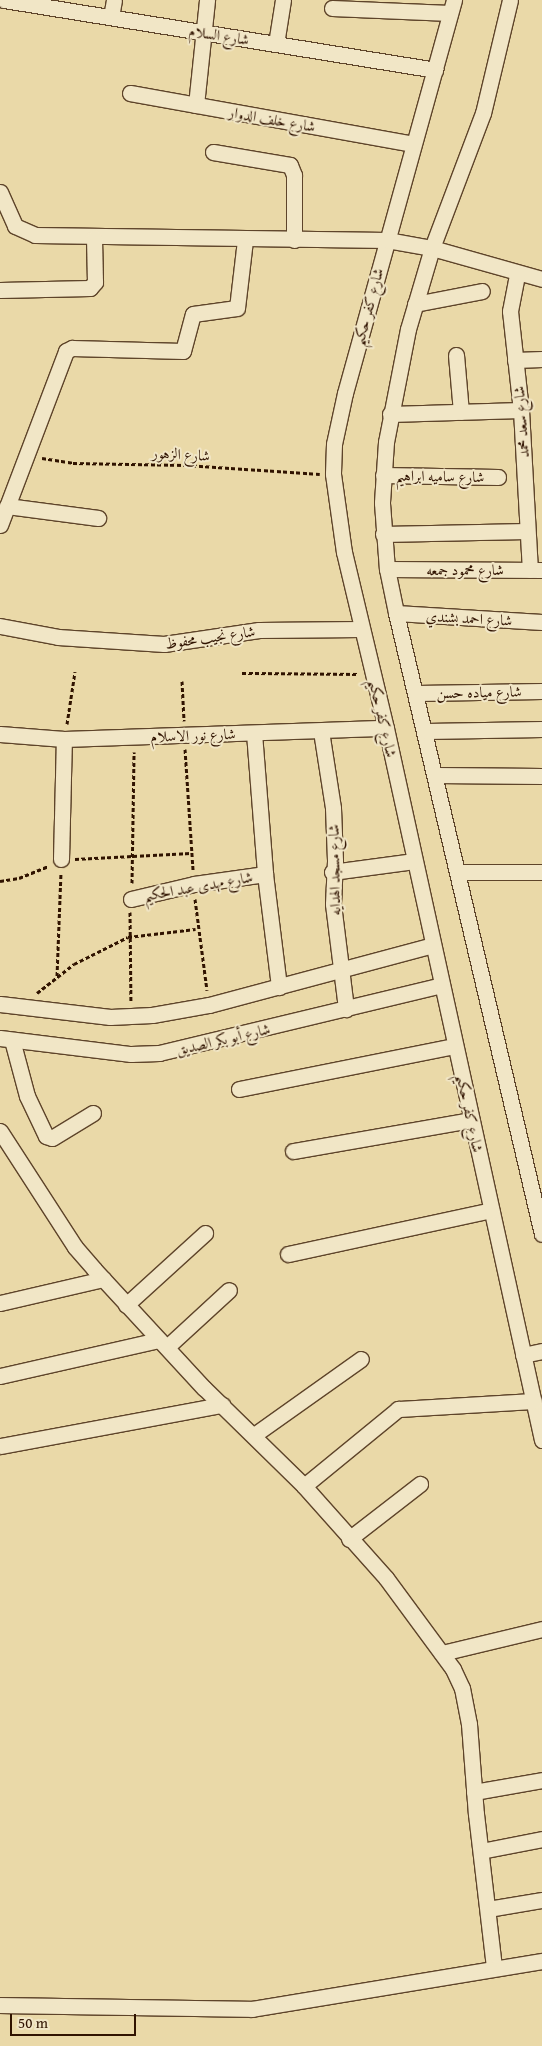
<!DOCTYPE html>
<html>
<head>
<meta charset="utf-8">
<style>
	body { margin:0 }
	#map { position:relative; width:542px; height:2046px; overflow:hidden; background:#ead9a8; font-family:"Gentium Book Plus",Amiri,serif }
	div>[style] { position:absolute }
	.path>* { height:3px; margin-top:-1.5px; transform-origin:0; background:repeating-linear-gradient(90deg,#301300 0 4px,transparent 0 6.5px) }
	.roads { filter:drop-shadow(1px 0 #5e442a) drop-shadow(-1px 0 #5e442a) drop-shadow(0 1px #5e442a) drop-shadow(0 -1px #5e442a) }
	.minor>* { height:15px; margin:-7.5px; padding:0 7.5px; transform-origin:7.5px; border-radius:7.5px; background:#f1e6c6 }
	span { translate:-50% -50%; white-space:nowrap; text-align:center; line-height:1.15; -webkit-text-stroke:4px #f1e6c6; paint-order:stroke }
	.street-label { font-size:15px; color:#301300 }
	.scale { position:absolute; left:10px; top:2014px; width:126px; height:22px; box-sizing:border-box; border:2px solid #301300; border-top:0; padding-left:6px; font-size:15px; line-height:18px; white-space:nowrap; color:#301300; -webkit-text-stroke:4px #f1e6c6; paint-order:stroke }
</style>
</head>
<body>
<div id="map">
	<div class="path">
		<div style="left:42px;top:458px;width:31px;rotate:9deg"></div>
		<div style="left:73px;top:463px;width:113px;rotate:1deg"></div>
		<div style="left:186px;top:465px;width:134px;rotate:3.8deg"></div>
		<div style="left:242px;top:673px;width:117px;rotate:0.5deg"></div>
		<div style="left:182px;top:681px;width:40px;rotate:87.1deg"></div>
		<div style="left:67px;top:724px;width:53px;rotate:-81.3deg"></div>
		<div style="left:185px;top:749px;width:121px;rotate:86.2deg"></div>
		<div style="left:75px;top:859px;width:116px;rotate:-3deg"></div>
		<div style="left:0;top:881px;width:19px;rotate:-9deg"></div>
		<div style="left:19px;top:878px;width:32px;rotate:-22deg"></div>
		<div style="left:132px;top:883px;width:131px;rotate:-89.1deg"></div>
		<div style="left:195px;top:899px;width:92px;rotate:82.5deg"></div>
		<div style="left:130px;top:912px;width:89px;rotate:89.4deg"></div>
		<div style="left:57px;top:976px;width:102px;rotate:-87.8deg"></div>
		<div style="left:37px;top:993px;width:47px;rotate:-38.1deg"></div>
		<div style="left:74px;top:964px;width:60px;rotate:-26.6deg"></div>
		<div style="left:128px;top:937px;width:68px;rotate:-6.7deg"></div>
	</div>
	<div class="roads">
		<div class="minor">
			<div style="left:4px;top:0;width:437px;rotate:9.2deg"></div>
			<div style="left:454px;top:0;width:408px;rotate:105.5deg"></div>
			<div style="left:345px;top:393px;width:52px;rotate:102.2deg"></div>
			<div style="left:334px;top:444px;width:30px;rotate:92deg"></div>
			<div style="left:333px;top:474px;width:79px;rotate:82deg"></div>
			<div style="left:344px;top:552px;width:181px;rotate:76.6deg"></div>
			<div style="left:386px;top:728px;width:729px;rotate:77.64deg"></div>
			<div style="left:510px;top:0;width:116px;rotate:103.4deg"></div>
			<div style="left:483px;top:113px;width:144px;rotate:110.7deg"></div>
			<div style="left:432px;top:248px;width:84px;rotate:106.5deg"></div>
			<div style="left:408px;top:329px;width:115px;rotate:101deg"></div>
			<div style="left:386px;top:442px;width:61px;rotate:93.8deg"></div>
			<div style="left:382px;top:503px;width:66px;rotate:85.7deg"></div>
			<div style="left:387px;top:569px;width:45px;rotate:78.4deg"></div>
			<div style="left:396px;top:613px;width:638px;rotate:76.77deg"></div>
			<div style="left:332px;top:8px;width:118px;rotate:2.4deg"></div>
			<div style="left:111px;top:17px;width:17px;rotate:-80deg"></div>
			<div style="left:276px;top:44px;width:45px;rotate:-81deg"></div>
			<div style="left:130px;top:93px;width:288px;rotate:10.2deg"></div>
			<div style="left:196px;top:105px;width:106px;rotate:-84deg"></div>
			<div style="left:213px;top:152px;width:78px;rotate:9.6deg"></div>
			<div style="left:290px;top:165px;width:11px;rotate:68deg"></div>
			<div style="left:294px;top:175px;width:65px;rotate:90deg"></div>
			<div style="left:0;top:192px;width:37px;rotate:66deg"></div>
			<div style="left:15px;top:226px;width:22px;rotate:24deg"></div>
			<div style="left:35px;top:235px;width:352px;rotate:0.8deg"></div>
			<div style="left:387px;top:240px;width:46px;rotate:10.1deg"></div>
			<div style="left:432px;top:248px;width:114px;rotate:15.7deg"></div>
			<div style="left:517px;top:275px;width:37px;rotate:101deg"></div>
			<div style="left:510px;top:311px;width:100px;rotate:83.7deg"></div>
			<div style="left:521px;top:410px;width:160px;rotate:86.8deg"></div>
			<div style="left:0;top:290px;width:90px;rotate:-1.3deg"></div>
			<div style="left:90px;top:288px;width:8px;rotate:-50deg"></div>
			<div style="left:95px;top:282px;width:44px;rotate:-91.3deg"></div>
			<div style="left:415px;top:304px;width:68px;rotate:-11deg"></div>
			<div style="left:456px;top:355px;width:57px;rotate:85deg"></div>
			<div style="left:515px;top:360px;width:27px;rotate:-2deg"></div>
			<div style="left:390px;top:414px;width:131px;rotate:-1.7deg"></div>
			<div style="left:383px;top:475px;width:115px;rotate:1deg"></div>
			<div style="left:7px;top:506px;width:92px;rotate:7.5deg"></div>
			<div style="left:0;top:525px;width:186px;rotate:-69.2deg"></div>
			<div style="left:66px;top:351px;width:7px;rotate:-27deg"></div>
			<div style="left:72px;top:348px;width:111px;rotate:1.5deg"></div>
			<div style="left:183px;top:351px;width:38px;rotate:-75deg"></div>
			<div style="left:193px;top:314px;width:44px;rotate:-7.8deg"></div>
			<div style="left:237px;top:308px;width:68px;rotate:-83.3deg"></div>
			<div style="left:383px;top:534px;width:144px;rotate:-1.2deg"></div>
			<div style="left:387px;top:569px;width:155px;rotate:0.4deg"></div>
			<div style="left:396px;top:613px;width:146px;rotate:3.5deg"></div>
			<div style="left:0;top:626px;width:59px;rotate:10.7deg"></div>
			<div style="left:58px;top:637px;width:106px;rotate:3.8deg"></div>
			<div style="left:164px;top:644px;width:96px;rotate:-8.4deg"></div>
			<div style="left:259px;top:630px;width:102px;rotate:-0.6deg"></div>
			<div style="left:417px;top:693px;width:125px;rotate:-0.9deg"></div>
			<div style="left:321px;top:731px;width:78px;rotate:81.1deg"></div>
			<div style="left:333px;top:808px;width:53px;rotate:87.8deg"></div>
			<div style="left:335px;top:861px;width:43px;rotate:92.7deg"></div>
			<div style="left:333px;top:904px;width:106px;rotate:82.9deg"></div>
			<div style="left:426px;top:731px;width:116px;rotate:-1deg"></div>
			<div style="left:254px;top:733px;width:141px;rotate:85.5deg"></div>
			<div style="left:265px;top:874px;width:114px;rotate:82.9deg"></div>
			<div style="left:0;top:734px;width:64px;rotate:4.5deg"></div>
			<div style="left:64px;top:739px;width:322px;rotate:-2deg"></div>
			<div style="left:436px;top:775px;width:106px;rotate:0.5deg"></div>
			<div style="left:61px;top:859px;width:120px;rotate:-88.6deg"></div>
			<div style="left:332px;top:872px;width:83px;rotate:-7.6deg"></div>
			<div style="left:458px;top:872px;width:84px"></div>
			<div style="left:131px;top:899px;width:65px;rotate:-13.4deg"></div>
			<div style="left:194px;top:884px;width:72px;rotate:-8deg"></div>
			<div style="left:0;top:1004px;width:111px;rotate:6.7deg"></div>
			<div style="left:110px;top:1017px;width:42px;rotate:-2.7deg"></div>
			<div style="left:152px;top:1015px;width:58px;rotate:-10deg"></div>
			<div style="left:209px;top:1005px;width:232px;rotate:-15deg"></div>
			<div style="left:0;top:1038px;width:132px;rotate:7deg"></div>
			<div style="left:131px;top:1054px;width:28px;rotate:-2deg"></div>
			<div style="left:159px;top:1053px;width:291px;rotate:-13.5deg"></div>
			<div style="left:12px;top:1040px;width:58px;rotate:75deg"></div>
			<div style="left:27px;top:1096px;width:44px;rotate:64.6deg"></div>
			<div style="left:46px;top:1136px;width:6px;rotate:18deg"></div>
			<div style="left:52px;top:1138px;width:48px;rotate:-31.4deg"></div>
			<div style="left:239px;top:1089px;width:220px;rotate:-11.3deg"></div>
			<div style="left:0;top:1131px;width:138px;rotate:57.1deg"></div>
			<div style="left:75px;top:1247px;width:29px;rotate:49deg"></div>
			<div style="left:94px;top:1269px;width:162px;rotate:47.3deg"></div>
			<div style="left:204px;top:1388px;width:140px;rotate:44.4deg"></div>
			<div style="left:304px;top:1486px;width:123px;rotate:48.3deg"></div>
			<div style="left:386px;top:1578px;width:113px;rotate:53.6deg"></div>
			<div style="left:453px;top:1669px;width:21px;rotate:65deg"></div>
			<div style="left:462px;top:1688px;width:37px;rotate:79deg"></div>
			<div style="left:469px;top:1724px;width:90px;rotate:85.6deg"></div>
			<div style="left:476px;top:1814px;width:155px;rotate:83.3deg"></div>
			<div style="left:293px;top:1151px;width:181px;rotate:-9.9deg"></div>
			<div style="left:288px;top:1254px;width:208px;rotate:-12.2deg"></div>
			<div style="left:0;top:1303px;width:106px;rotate:-13.1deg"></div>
			<div style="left:126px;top:1305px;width:107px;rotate:-42.3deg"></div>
			<div style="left:167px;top:1347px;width:84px;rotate:-42.6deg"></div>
			<div style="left:523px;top:1355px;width:19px;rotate:-12deg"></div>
			<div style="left:0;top:1376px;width:163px;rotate:-12.8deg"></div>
			<div style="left:254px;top:1435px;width:131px;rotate:-35.4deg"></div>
			<div style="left:0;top:1446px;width:226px;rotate:-10.5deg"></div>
			<div style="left:304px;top:1486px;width:122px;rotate:-39.3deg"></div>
			<div style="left:398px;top:1409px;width:136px;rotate:-3.4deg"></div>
			<div style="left:349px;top:1539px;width:90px;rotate:-37.8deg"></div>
			<div style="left:442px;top:1653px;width:103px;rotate:-13.5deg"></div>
			<div style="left:474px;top:1792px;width:69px;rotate:-10deg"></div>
			<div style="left:481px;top:1851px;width:62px;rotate:-11.1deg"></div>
			<div style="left:488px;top:1909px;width:55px;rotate:-9.5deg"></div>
			<div style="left:0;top:2005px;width:252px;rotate:0.9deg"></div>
			<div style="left:252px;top:2009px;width:294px;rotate:-9.4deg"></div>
		</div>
	</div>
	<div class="street-label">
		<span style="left:219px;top:35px;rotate:9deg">شارع السلام</span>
		<span style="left:272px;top:119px;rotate:10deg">شارع خلف الدوار</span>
		<span style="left:368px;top:307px;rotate:-75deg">شارع كفر حكيم</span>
		<span style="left:521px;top:422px;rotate:-94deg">شارع سعد محمد</span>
		<span style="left:181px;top:454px;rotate:3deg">شارع الزهور</span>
		<span style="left:440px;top:476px;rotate:1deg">شارع ساميه ابراهيم</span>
		<span style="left:465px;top:570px">شارع محمود جمعه</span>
		<span style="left:469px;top:618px;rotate:3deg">شارع احمد بشندي</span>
		<span style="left:210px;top:637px;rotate:-8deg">شارع نجيب محفوظ</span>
		<span style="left:479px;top:692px;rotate:-1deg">شارع مياده حسن</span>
		<span style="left:383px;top:718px;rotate:77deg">شارع كفر حكيم</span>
		<span style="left:193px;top:735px;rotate:-2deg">شارع نور الاسلام</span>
		<span style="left:334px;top:870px;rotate:-91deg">شارع مسجد الهدايه</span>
		<span style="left:198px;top:886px;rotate:-10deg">شارع مهدى عبد الحكيم</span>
		<span style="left:223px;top:1039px;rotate:-13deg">شارع أبو بكر الصديق</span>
		<span style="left:470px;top:1113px;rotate:78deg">شارع كفر حكيم</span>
	</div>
	<div class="scale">50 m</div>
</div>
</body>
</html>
